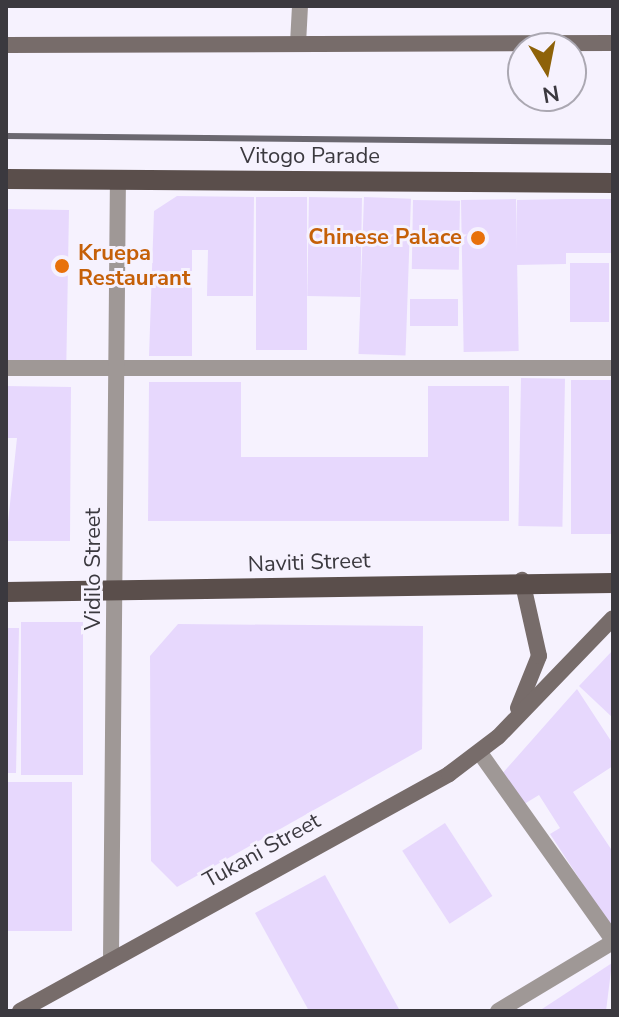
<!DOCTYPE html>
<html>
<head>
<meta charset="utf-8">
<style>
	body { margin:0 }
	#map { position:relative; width:619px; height:1017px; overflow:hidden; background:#f6f2fe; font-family:"Nunito Sans",sans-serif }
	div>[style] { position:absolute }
	.building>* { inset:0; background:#e7d8fd; transform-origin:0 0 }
	.lane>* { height:16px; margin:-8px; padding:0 8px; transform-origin:8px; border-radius:8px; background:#9f9896 }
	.street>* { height:16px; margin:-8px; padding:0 8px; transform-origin:8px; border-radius:8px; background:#9f9896 }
	.secondary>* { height:16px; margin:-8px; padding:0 8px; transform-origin:8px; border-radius:8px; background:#776c6a }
	.primary>* { height:20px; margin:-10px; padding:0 10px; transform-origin:10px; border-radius:10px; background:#5a4e4b }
	.rail>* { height:6px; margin:-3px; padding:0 3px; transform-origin:3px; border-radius:3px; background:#6b6870 }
	.dots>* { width:22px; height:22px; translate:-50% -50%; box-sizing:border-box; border:4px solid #f6f2fe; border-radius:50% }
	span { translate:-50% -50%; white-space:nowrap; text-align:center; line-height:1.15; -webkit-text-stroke:6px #f6f2fe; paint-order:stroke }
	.street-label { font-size:22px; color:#3b393f }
	.food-label { font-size:22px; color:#c56008; font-weight:700 }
	.right { translate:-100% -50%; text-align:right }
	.left { translate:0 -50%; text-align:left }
	.frame { position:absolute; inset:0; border:8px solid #3b393f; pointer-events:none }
	.north { position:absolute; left:507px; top:32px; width:80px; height:80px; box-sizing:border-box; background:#f6f2fe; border:2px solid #aba8b2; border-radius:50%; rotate:170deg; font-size:22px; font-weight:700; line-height:32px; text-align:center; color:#3b393f }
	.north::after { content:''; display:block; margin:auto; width:28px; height:36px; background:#8e6209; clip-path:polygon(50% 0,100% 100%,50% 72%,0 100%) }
</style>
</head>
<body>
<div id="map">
	<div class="building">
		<div style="clip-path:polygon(254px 197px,253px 296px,207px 296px,208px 250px,192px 250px,192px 356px,149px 356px,154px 211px,177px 196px)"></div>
		<div style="left:256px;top:197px;width:51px;height:153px"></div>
		<div style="left:309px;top:197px;width:53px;height:99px;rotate:1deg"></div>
		<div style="left:364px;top:197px;width:47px;height:157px;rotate:2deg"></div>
		<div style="clip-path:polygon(567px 199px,613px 199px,613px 253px,566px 253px,566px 264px,516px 265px,517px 200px)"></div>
		<div style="left:413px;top:200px;width:47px;height:69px;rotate:1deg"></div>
		<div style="left:461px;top:200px;width:55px;height:152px;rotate:-1deg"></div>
		<div style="left:6px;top:209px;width:63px;height:161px;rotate:1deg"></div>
		<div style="left:609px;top:263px;width:59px;height:39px;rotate:90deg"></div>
		<div style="left:410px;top:299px;width:48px;height:27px"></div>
		<div style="left:521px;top:378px;width:44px;height:148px;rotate:1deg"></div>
		<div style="left:571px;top:380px;width:42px;height:154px"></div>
		<div style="clip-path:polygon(149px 382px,241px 382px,241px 457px,428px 457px,428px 386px,509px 386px,509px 521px,148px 521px)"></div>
		<div style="clip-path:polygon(6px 386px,71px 387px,70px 541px,6px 541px,17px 438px,6px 438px)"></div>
		<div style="left:21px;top:622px;width:62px;height:153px"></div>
		<div style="clip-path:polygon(178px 624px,423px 626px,422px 749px,177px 887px,151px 861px,150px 656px)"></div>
		<div style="clip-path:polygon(6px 628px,19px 628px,16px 773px,6px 773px)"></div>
		<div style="clip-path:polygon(613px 650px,613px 718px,579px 686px)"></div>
		<div style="clip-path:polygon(577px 689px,613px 744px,613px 766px,573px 792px,613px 852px,613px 930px,550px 834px,560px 828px,539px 795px,521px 806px,501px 775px)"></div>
		<div style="left:6px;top:782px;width:66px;height:149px"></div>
		<div style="left:445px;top:823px;width:87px;height:51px;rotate:57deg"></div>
		<div style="clip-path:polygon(325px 875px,400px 1011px,309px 1011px,255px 913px)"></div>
		<div style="clip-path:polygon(612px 963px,606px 1011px,539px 1011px)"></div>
	</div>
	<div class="lane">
		<div style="left:298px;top:44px;width:38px;rotate:-87deg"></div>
		<div style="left:6px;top:368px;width:607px"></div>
		<div style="left:480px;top:753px;width:229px;rotate:54.6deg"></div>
		<div style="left:498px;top:1011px;width:134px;rotate:-31deg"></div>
	</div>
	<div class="street">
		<div style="left:111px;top:959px;width:779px;rotate:-89.49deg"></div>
	</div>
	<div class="secondary">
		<div style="left:6px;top:45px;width:607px;rotate:-0.19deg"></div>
		<div style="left:518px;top:708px;width:56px;rotate:-68deg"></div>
		<div style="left:539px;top:656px;width:78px;rotate:-102.6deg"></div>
		<div style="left:20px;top:1011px;width:490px;rotate:-28.9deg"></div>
		<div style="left:449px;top:774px;width:61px;rotate:-37.1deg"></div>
		<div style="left:498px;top:737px;width:165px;rotate:-46deg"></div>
	</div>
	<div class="primary">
		<div style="left:6px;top:179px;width:607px;rotate:0.38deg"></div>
		<div style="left:6px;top:592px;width:607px;rotate:-0.85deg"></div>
	</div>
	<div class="rail">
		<div style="left:6px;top:136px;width:607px;rotate:0.57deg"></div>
	</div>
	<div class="dots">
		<div style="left:478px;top:238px;background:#e8710a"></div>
		<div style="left:62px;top:266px;background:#e8710a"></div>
	</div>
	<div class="street-label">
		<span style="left:310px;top:157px">Vitogo Parade</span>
		<span style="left:309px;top:563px;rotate:-2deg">Naviti Street</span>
		<span style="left:94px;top:569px;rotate:-90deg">Vidilo Street</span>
		<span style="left:262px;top:851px;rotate:-29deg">Tukani Street</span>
	</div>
	<div class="food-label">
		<span class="right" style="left:462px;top:238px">Chinese Palace</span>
		<span class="left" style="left:78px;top:266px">Kruepa<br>Restaurant</span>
	</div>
	<div class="frame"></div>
	<div class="north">N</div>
</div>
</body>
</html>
